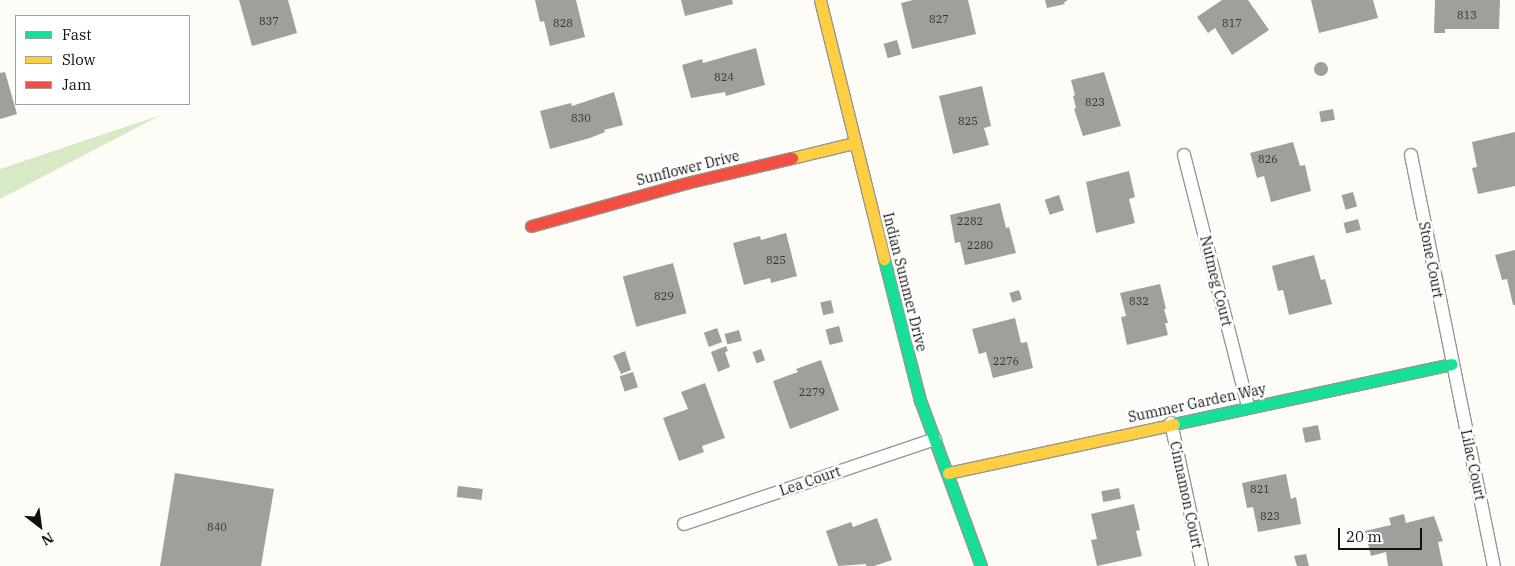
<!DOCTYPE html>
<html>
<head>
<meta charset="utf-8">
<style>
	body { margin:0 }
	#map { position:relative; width:1515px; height:566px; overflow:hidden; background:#fdfcf7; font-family:"IBM Plex Serif",serif }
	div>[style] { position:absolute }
	.forest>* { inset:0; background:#d8eac5 }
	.building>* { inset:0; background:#a19f9c; transform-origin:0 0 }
	.round { border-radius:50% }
	.roads { filter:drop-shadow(1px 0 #979795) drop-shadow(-1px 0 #979795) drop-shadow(0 1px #979795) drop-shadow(0 -1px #979795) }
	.lane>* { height:12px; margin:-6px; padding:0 6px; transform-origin:6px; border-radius:6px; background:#fffffe }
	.fast>* { height:11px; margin:-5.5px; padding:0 5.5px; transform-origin:5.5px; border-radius:5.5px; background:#16e098 }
	.slow>* { height:11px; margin:-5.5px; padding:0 5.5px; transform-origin:5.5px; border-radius:5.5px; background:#ffcf43 }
	.jam>* { height:11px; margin:-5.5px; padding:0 5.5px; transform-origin:5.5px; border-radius:5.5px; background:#f24e42 }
	span { translate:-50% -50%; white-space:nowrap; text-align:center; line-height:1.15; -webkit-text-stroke:5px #fff; paint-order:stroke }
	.number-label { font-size:11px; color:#353434 }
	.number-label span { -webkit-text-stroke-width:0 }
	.street-label { font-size:14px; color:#111 }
	.legend { position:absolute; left:15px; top:15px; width:175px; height:90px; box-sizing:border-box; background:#fff; border:1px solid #a0a0a0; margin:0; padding:6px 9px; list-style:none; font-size:15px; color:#111 }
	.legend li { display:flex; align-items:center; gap:10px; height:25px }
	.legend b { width:25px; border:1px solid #a0a0a0 }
	.north { position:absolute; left:15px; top:501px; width:50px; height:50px; -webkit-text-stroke:4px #fff; paint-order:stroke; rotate:150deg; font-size:14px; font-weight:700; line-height:20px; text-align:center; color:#111 }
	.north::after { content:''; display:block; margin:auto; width:18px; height:22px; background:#111; clip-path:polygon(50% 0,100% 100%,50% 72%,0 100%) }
	.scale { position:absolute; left:1338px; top:528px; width:84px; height:22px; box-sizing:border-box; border:2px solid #111; border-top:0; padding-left:6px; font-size:15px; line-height:18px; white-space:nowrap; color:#111; -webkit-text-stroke:4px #fff; paint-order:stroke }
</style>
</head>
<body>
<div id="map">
	<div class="forest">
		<div style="clip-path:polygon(161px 115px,0 199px,0 169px)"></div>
	</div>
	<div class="building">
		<div style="clip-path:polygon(239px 0,288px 0,297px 33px,252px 46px)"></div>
		<div style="clip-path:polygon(535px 0,576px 0,585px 37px,550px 46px,544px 21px,540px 22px)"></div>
		<div style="clip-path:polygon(681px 0,732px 0,733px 4px,685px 16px)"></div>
		<div style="clip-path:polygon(913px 0,968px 0,976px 34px,912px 49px,901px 3px)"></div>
		<div style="clip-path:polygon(1045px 0,1067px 0,1067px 1px,1064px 2px,1065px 4px,1047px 8px)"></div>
		<div style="clip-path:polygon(1222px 0,1248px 0,1269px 30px,1232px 55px,1215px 28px,1208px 33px,1197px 17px)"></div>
		<div style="clip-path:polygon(1311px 0,1373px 0,1378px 18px,1319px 33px)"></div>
		<div style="clip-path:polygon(1435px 0,1500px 0,1499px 29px,1445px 29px,1445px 33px,1434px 33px)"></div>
		<div style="left:897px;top:40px;width:15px;height:14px;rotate:74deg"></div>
		<div style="clip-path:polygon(756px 48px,765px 85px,726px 96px,725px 92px,691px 98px,682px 65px,702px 59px,703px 63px)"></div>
		<div class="round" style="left:1314px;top:62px;width:14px;height:14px"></div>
		<div style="clip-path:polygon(5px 72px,17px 114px,0 119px,0 73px)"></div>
		<div style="clip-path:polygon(1104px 72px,1121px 126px,1083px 136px,1074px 109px,1076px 108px,1073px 96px,1075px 95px,1071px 80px)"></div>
		<div style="clip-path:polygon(982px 86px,991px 126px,984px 128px,989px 145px,953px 154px,939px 96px)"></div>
		<div style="clip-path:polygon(614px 92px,623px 125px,604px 130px,605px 132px,590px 138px,550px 149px,540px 111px,571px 103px,572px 106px)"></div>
		<div style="left:1333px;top:109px;width:11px;height:14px;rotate:80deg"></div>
		<div style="clip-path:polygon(1515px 132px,1515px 186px,1478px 194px,1472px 168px,1477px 167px,1472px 142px)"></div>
		<div style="clip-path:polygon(1293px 142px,1300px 166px,1305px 165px,1311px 191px,1271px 202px,1264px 176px,1257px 178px,1250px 153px)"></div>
		<div style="clip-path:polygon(1129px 171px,1135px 197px,1129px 199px,1135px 223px,1096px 233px,1086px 182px)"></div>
		<div style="left:1353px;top:192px;width:15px;height:12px;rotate:74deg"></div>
		<div style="left:1059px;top:195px;width:16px;height:15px;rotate:72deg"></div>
		<div style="clip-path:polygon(1000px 203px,1006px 228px,1009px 227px,1016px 253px,965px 265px,960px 242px,955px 243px,950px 215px)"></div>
		<div style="left:1358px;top:219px;width:11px;height:15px;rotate:75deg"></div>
		<div style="clip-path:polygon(786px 233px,797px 276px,771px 283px,770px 278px,744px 285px,733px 243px,760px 236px,761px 240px)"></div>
		<div style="clip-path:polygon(1515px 250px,1515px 305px,1513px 305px,1507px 279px,1502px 280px,1495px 255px)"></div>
		<div style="clip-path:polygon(1314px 255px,1321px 280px,1325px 279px,1332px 304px,1289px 315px,1283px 290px,1278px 291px,1272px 266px)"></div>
		<div style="left:673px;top:263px;width:52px;height:52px;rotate:75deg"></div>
		<div style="clip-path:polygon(1160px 284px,1166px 309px,1164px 309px,1168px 323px,1165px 323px,1168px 335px,1127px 345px,1121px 317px,1126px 316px,1120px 293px)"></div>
		<div style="left:1019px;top:290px;width:10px;height:10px;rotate:73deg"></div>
		<div style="left:831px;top:300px;width:13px;height:11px;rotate:77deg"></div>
		<div style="clip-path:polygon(1015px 318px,1021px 343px,1027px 342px,1033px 368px,993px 378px,986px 352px,979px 354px,972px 329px)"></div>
		<div style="left:839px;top:326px;width:16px;height:14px;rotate:75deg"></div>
		<div style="left:717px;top:328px;width:15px;height:14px;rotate:70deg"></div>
		<div style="left:739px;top:330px;width:11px;height:15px;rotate:75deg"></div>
		<div style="clip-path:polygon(726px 346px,728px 351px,725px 352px,730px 367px,718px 372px,711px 352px)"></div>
		<div style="left:761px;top:349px;width:12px;height:9px;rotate:70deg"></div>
		<div style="clip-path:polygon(625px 351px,631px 370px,621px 374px,613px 356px)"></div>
		<div style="clip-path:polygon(821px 360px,839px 410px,790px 429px,773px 381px,798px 372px,796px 369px)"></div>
		<div style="left:633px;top:372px;width:16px;height:14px;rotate:72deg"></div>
		<div style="clip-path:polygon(705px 383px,725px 438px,702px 446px,704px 452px,679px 461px,663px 418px,688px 409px,681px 392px)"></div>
		<div style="left:1318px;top:425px;width:15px;height:16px;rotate:79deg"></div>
		<div style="clip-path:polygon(175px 473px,274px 489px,261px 566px,160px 566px)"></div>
		<div style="clip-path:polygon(1286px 474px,1291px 499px,1296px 497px,1301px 524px,1258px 532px,1253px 507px,1247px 508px,1242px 483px)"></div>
		<div style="left:458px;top:486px;width:25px;height:11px;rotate:7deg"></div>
		<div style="left:1119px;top:488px;width:11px;height:18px;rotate:80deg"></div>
		<div style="clip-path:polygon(1134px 504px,1140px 530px,1136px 531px,1142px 556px,1097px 566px,1091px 540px,1097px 539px,1091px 514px)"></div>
		<div style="clip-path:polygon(1404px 514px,1406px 523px,1434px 516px,1443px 541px,1438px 542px,1443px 566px,1388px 566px,1386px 552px,1371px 556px,1365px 531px,1391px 525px,1389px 518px)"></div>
		<div style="clip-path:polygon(877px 518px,892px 560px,874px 566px,866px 566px,866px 564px,838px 566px,826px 531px,851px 522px,853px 527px)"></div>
		<div style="clip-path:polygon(1306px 554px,1309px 566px,1297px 566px,1294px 556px)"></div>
	</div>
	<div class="roads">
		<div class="lane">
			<div style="left:1184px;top:155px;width:260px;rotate:75.7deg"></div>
			<div style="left:1411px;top:155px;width:419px;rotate:78.6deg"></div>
			<div style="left:1171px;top:423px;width:146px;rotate:77.8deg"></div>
			<div style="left:684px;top:524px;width:265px;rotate:-18.7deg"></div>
		</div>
		<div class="fast">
			<div style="left:884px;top:259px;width:146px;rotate:75.7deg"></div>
			<div style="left:920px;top:400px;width:177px;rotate:69.8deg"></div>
			<div style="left:1174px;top:424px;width:284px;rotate:-12.2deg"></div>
		</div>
		<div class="slow">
			<div style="left:820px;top:0;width:267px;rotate:76.1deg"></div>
			<div style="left:792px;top:158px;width:64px;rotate:-13.6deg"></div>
			<div style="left:948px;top:473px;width:231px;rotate:-12.2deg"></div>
		</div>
		<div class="jam">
			<div style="left:531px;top:226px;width:161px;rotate:-15.5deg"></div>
			<div style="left:686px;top:183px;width:109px;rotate:-13.3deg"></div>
		</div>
	</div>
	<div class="number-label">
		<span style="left:1467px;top:15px">813</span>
		<span style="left:939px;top:19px">827</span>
		<span style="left:269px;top:21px">837</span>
		<span style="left:563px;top:23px">828</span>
		<span style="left:1232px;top:23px">817</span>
		<span style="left:724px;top:77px">824</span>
		<span style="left:1095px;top:102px">823</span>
		<span style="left:581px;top:118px">830</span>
		<span style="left:968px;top:121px">825</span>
		<span style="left:1268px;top:159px">826</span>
		<span style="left:970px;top:221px">2282</span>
		<span style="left:980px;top:245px">2280</span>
		<span style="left:776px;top:260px">825</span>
		<span style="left:664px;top:296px">829</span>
		<span style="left:1139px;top:301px">832</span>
		<span style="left:1006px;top:361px">2276</span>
		<span style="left:812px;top:392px">2279</span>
		<span style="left:1260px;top:489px">821</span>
		<span style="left:1270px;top:516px">823</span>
		<span style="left:217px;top:527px">840</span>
	</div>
	<div class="street-label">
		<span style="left:688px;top:168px;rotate:-14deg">Sunflower Drive</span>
		<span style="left:1431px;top:260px;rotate:79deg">Stone Court</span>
		<span style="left:1216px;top:281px;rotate:76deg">Nutmeg Court</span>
		<span style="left:905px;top:282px;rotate:76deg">Indian Summer Drive</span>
		<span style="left:1197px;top:403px;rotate:-12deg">Summer Garden Way</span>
		<span style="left:1473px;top:465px;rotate:78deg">Lilac Court</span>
		<span style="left:810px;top:481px;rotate:-19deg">Lea Court</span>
		<span style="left:1186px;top:495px;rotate:78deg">Cinnamon Court</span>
	</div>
	<ul class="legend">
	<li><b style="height:6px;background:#16e098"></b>Fast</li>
	<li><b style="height:6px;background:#ffcf43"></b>Slow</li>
	<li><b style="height:6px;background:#f24e42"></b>Jam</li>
	</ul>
	<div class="north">N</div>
	<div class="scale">20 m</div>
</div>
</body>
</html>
